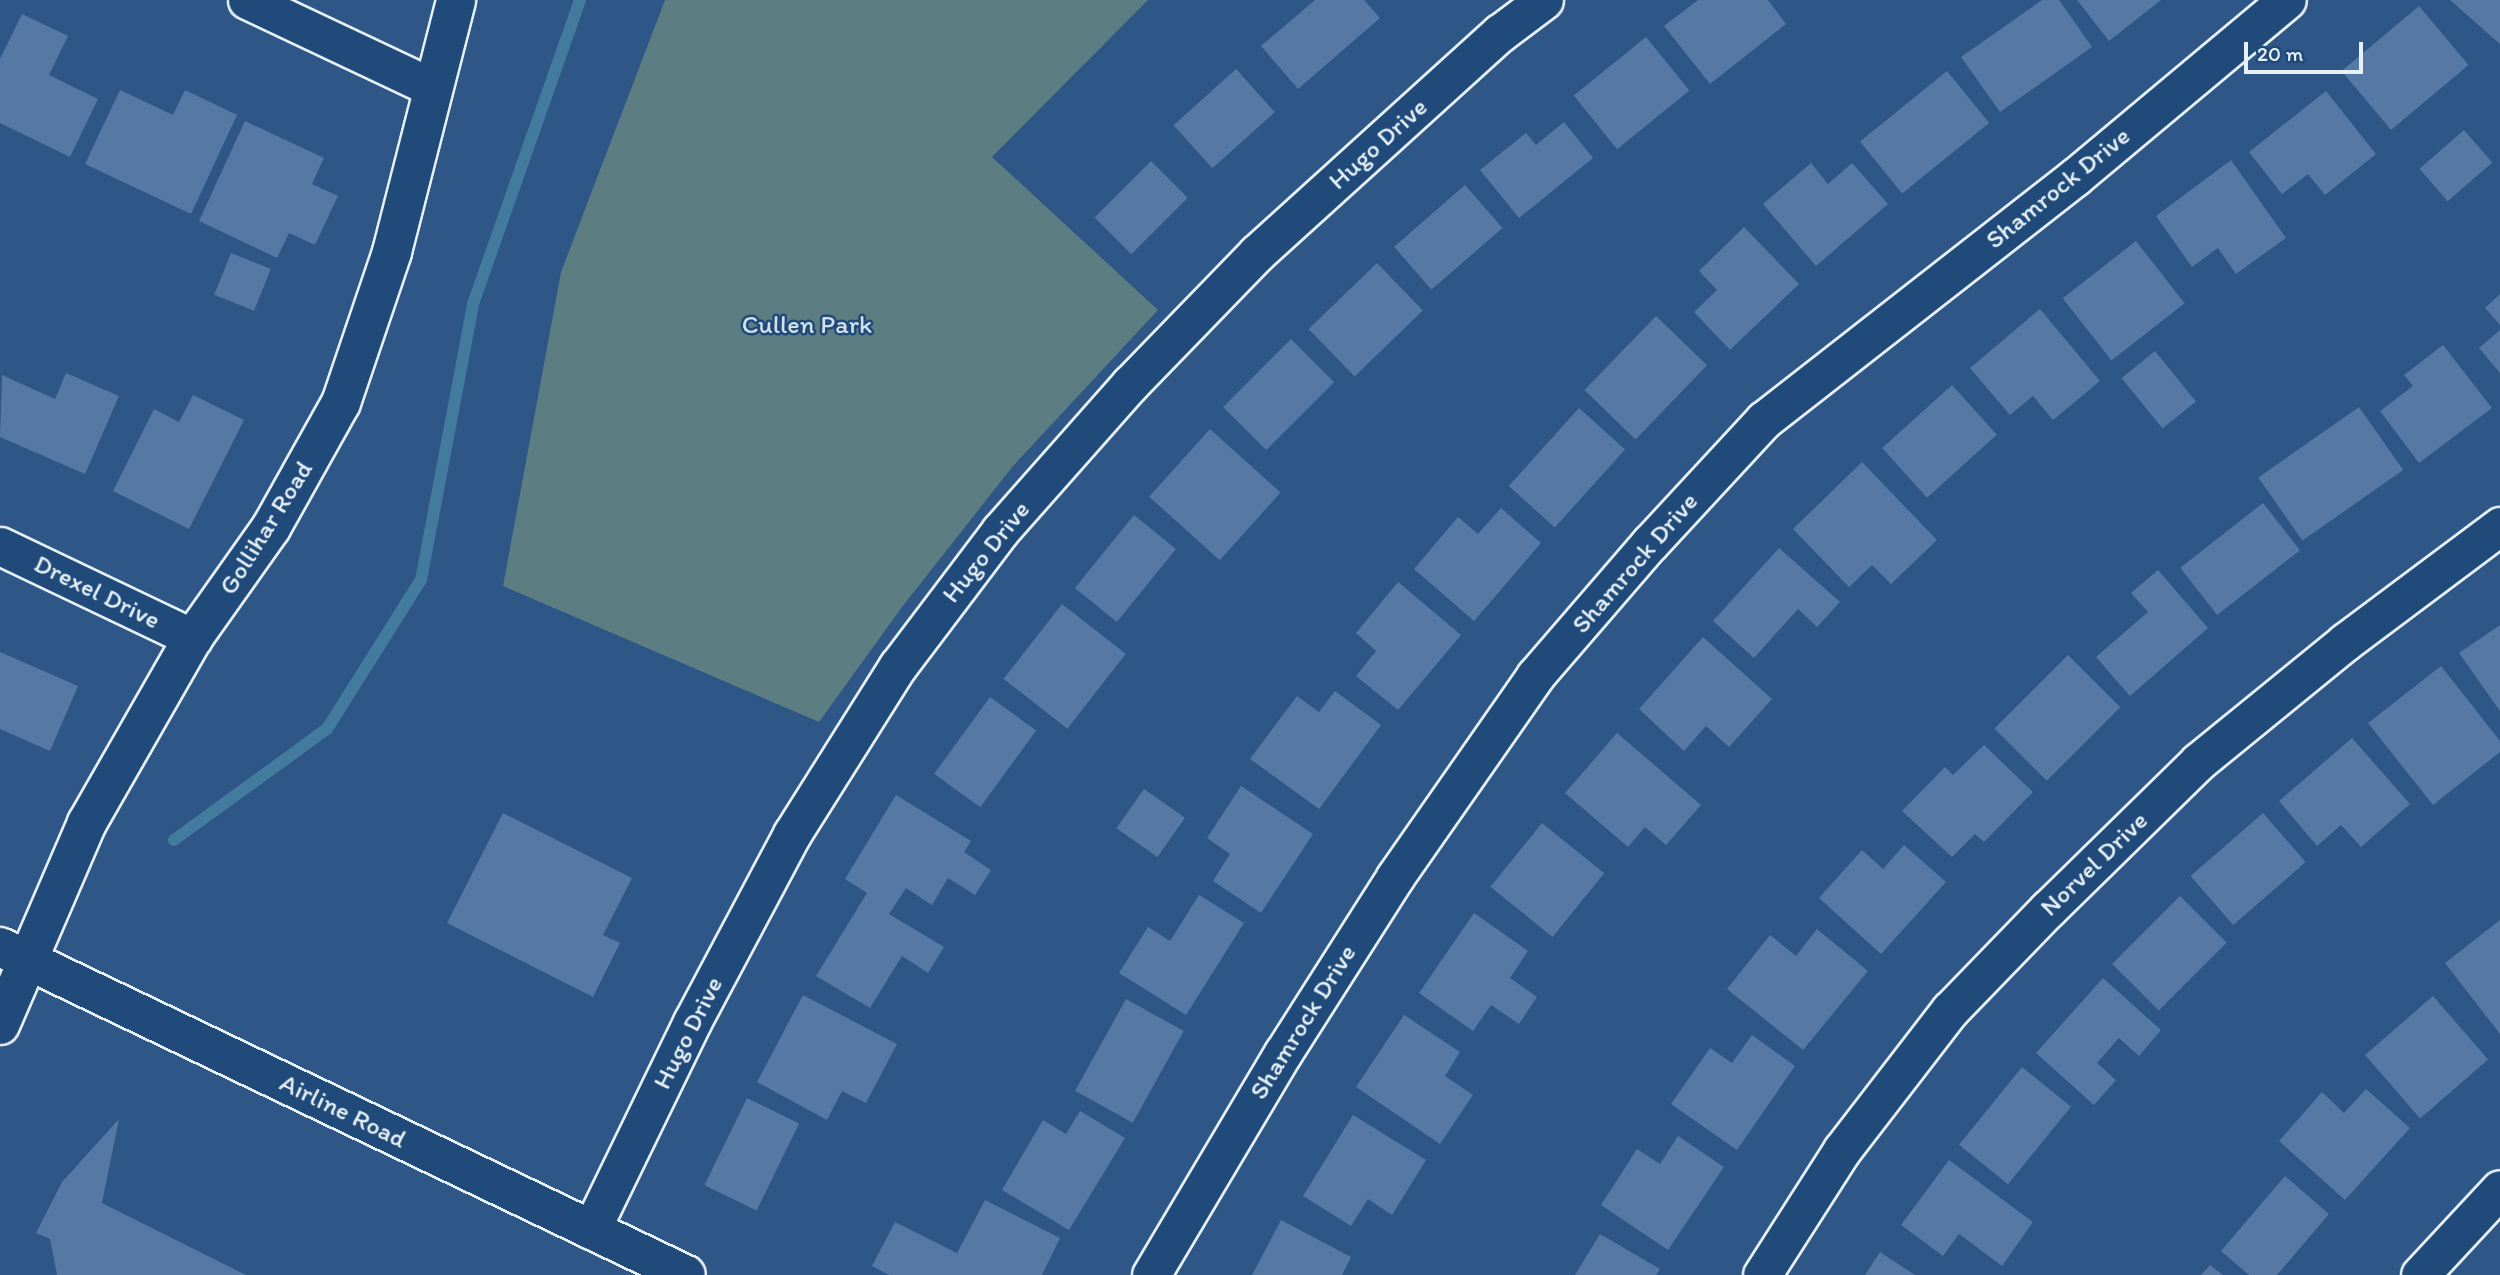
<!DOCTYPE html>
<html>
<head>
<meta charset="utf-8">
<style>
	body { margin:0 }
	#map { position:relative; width:2500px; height:1275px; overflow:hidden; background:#2e5686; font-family:Itim,sans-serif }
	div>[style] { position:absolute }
	.green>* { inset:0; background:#5c7d82 }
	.stream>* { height:12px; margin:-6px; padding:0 6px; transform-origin:6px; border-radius:6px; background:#437b9f }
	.building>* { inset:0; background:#5678a5; transform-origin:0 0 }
	.roads { filter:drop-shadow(2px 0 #e8f1f8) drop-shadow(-2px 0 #e8f1f8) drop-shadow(0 2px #e8f1f8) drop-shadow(0 -2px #e8f1f8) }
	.street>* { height:37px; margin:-18.5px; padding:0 18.5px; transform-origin:18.5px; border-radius:18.5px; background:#1f4a7a }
	.secondary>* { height:38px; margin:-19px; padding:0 19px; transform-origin:19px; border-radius:19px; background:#1f4a7a }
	span { translate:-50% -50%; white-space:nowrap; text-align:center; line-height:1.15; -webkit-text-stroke:5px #1f4a7a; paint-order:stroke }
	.street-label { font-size:26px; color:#e8f1f8 }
	.park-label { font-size:26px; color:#d3e0e6 }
	.scale { position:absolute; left:2244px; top:42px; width:119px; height:32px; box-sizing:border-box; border:4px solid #e8f1f8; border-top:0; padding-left:9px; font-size:21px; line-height:24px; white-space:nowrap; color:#e8f1f8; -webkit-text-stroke:5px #1f4a7a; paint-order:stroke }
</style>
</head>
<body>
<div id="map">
	<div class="green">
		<div style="clip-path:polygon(665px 0,1148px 0,992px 157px,1158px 310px,1013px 466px,902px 607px,819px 722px,503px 586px,561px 272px)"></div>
	</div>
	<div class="stream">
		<div style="left:174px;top:840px;width:189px;rotate:-36deg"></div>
		<div style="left:327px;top:729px;width:176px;rotate:-57.8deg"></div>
		<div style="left:421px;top:580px;width:281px;rotate:-79.3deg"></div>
		<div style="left:473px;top:304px;width:322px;rotate:-70.6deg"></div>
	</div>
	<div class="building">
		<div style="clip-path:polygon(1315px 0,1364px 0,1380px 18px,1298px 89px,1261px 46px)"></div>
		<div style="clip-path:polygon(1698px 0,1768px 0,1786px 24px,1710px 84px,1664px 26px)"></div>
		<div style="clip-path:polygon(2042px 0,2059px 0,2092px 47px,2000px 112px,1961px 57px)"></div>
		<div style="clip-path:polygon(2077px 0,2161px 0,2109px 41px)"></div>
		<div style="clip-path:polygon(2450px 0,2500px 0,2500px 44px)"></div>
		<div style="left:2419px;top:6px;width:77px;height:101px;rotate:50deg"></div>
		<div style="clip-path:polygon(22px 14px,68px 36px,49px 75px,98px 99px,70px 157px,0 123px,0 59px)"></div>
		<div style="left:1646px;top:37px;width:69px;height:93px;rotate:51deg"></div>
		<div style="left:1236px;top:69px;width:58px;height:84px;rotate:48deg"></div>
		<div style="left:1947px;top:71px;width:67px;height:112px;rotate:51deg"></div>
		<div style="clip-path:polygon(120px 90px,173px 115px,185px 90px,237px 115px,191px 214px,85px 164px)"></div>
		<div style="clip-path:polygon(2326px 91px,2376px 154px,2325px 195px,2308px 174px,2282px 194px,2249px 152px)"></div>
		<div style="clip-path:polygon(245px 121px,324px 158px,312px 184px,338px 196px,315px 245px,289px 233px,277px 258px,199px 221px)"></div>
		<div style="clip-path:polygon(1564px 122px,1593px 158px,1519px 218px,1480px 170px,1526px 133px,1536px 145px)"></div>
		<div style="left:2464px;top:130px;width:43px;height:59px;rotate:49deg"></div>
		<div style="clip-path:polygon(2231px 160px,2286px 238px,2236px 274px,2218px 248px,2192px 267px,2156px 216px)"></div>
		<div style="left:1151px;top:161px;width:52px;height:80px;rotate:45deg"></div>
		<div style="clip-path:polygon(1811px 163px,1828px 184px,1852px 163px,1888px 204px,1816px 266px,1763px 204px)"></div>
		<div style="left:1465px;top:185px;width:57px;height:94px;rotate:49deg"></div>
		<div style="clip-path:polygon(1744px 227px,1799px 284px,1730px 350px,1694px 312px,1717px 290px,1699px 271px)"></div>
		<div style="left:2136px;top:241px;width:79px;height:93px;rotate:52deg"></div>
		<div style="left:231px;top:253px;width:43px;height:45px;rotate:22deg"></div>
		<div style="left:1377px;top:263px;width:66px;height:95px;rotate:46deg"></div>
		<div style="clip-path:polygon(2500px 294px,2500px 325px,2485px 308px)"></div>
		<div style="clip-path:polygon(2040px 309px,2100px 381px,2053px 420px,2033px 396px,2010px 415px,1970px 368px)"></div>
		<div style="left:1656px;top:316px;width:71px;height:103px;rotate:44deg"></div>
		<div style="clip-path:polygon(2500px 330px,2500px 373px,2479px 348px)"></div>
		<div style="left:1291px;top:339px;width:61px;height:96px;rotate:45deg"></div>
		<div style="clip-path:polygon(2443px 345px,2492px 408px,2419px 463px,2380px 411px,2413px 386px,2404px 375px)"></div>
		<div style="left:2155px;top:351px;width:65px;height:43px;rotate:51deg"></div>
		<div style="clip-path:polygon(66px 373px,119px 396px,85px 474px,0 437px,2px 375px,55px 399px)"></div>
		<div style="left:1952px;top:385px;width:67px;height:94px;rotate:48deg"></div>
		<div style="clip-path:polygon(193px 395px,244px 420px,189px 529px,113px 491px,154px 409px,179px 422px)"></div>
		<div style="left:2359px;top:407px;width:77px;height:123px;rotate:55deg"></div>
		<div style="left:1579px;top:408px;width:62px;height:105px;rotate:42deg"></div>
		<div style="left:1210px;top:429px;width:95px;height:91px;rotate:42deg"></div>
		<div style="clip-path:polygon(1862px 462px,1937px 540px,1891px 584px,1872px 565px,1849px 587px,1793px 529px)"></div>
		<div style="left:2263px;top:503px;width:60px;height:105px;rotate:52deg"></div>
		<div style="clip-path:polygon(1501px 508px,1541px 543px,1474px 621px,1414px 569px,1458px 517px,1478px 534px)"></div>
		<div style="left:1134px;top:515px;width:54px;height:94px;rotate:39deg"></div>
		<div style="clip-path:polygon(1779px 548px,1840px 602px,1817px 627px,1798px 609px,1754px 658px,1713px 621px)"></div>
		<div style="clip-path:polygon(2158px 570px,2208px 628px,2130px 696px,2096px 657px,2148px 612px,2131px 593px)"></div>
		<div style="clip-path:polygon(1398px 582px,1461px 635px,1398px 710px,1356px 676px,1376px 651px,1356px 633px)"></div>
		<div style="left:1062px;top:604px;width:81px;height:95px;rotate:38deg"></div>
		<div style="clip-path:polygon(2500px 625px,2500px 711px,2459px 653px)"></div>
		<div style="clip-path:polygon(1703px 637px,1772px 699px,1729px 747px,1706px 726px,1684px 751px,1639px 709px)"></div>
		<div style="clip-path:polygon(0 652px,78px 686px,50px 751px,0 729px)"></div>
		<div style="left:2068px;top:655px;width:74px;height:104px;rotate:45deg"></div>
		<div style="clip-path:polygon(2441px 666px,2500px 741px,2500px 752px,2433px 805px,2368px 723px)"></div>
		<div style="clip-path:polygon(1335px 691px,1381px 725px,1319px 809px,1250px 759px,1297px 696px,1319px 712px)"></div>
		<div style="left:990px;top:697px;width:57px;height:95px;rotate:36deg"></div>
		<div style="clip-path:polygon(1617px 733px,1701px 805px,1666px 845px,1645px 827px,1628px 847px,1565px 793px)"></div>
		<div style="clip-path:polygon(2352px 738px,2410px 804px,2361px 847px,2341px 825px,2317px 846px,2279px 801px)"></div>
		<div style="clip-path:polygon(1984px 745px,2033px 792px,1984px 842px,1975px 834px,1952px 857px,1902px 811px,1945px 767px,1953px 775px)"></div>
		<div style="clip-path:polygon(1241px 786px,1313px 834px,1261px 913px,1213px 881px,1230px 854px,1207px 838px)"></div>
		<div style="left:1144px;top:789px;width:50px;height:48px;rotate:35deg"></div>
		<div style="clip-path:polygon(896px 795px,971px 841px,964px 852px,991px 870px,975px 895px,948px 878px,932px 905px,906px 888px,889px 914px,944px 947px,928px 973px,902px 956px,870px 1008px,816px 976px,867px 893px,845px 879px)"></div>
		<div style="clip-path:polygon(503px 813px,632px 878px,603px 935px,620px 943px,593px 997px,447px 923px)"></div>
		<div style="left:2263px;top:813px;width:65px;height:96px;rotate:49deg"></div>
		<div style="left:1542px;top:823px;width:80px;height:82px;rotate:39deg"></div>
		<div style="clip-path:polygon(1904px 845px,1946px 882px,1881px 954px,1819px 898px,1862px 850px,1883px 869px)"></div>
		<div style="clip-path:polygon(1199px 895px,1244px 923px,1186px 1015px,1119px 973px,1148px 927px,1170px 941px)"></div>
		<div style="left:2180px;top:896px;width:66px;height:96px;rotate:45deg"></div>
		<div style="clip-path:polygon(1474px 913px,1528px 951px,1510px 978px,1537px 997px,1519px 1024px,1491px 1005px,1473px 1031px,1419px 993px)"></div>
		<div style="clip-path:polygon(2500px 920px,2500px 1034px,2445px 963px)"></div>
		<div style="clip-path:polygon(1817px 929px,1868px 971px,1803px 1050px,1727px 989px,1770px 935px,1796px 956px)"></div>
		<div style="clip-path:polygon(2103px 978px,2161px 1030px,2139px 1056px,2119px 1038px,2097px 1063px,2116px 1080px,2094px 1105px,2036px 1053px)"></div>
		<div style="clip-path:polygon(803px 995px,897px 1044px,866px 1103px,842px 1091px,827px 1120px,757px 1082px)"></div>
		<div style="left:2433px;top:996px;width:84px;height:90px;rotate:49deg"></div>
		<div style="left:1126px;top:999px;width:66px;height:105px;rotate:29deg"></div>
		<div style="clip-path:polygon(1404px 1015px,1460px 1052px,1445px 1076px,1473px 1095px,1440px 1144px,1356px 1087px)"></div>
		<div style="clip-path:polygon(1752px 1035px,1795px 1066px,1737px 1150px,1671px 1104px,1710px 1048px,1732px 1063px)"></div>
		<div style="left:2022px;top:1067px;width:63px;height:100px;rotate:39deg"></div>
		<div style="clip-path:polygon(2366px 1089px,2410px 1128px,2345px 1200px,2279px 1141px,2322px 1092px,2344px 1113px)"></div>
		<div style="left:747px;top:1098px;width:58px;height:97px;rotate:26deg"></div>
		<div style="clip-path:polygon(1080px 1111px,1125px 1138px,1069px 1230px,1002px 1190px,1043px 1120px,1066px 1134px)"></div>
		<div style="clip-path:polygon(1353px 1115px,1426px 1160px,1392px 1215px,1368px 1199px,1351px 1226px,1303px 1196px)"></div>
		<div style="clip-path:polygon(119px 1119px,102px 1203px,246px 1275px,57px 1275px,50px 1239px,36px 1233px,62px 1182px)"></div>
		<div style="clip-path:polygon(1678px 1136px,1724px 1167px,1668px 1250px,1601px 1205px,1637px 1149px,1660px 1164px)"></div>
		<div style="clip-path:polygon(1949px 1160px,2033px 1222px,2002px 1266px,1959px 1234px,1943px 1256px,1901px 1225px)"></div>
		<div style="clip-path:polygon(2285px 1176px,2329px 1214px,2277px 1275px,2249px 1275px,2221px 1251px)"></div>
		<div style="clip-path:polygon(985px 1200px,1060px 1238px,1042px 1275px,889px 1275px,872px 1266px,895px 1222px,957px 1253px)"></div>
		<div style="clip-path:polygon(1281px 1220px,1351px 1257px,1342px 1275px,1252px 1275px)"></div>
		<div style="clip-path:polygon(1600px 1234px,1660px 1269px,1656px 1275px,1575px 1275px)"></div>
		<div style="clip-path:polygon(1880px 1252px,1915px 1275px,1865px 1275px)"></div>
		<div style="clip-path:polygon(2210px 1265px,2223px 1275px,2201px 1275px)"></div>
	</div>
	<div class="roads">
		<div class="street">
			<div style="left:247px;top:0;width:204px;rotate:25.3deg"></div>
			<div style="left:0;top:546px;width:214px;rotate:25.5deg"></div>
			<div style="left:591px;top:1230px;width:231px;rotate:-64.1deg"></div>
			<div style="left:692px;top:1022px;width:213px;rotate:-62deg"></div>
			<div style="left:792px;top:834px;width:199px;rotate:-57.8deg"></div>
			<div style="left:898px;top:666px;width:169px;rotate:-52.9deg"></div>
			<div style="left:1000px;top:531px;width:196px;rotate:-48.5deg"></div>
			<div style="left:1130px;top:384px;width:182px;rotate:-45.9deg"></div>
			<div style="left:1257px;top:253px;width:328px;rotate:-42.2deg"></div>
			<div style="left:1500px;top:33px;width:55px;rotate:-36.9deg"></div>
			<div style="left:1151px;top:1275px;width:258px;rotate:-59.3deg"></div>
			<div style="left:1283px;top:1053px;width:209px;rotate:-57.5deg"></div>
			<div style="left:1395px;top:877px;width:245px;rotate:-55.1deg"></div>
			<div style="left:1535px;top:676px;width:176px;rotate:-49.2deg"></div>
			<div style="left:1650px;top:543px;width:168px;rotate:-47.2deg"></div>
			<div style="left:1764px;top:420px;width:395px;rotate:-38deg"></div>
			<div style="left:2075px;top:177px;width:276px;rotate:-39.9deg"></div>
			<div style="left:1762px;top:1275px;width:148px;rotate:-57.4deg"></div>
			<div style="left:1842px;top:1150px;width:177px;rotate:-52.4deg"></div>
			<div style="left:1950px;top:1010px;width:141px;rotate:-45.9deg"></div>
			<div style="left:2048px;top:909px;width:210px;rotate:-44.4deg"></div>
			<div style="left:2198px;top:762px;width:190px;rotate:-39.2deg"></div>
			<div style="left:2345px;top:642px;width:194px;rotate:-36.8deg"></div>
			<div style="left:2420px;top:1275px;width:117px;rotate:-47.1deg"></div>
		</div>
		<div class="secondary">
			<div style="left:0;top:947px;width:760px;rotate:25.55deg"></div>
			<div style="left:0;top:1025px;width:220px;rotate:-66.7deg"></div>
			<div style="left:87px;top:823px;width:213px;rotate:-60.2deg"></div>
			<div style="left:193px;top:638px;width:135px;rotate:-54.7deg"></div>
			<div style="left:271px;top:528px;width:143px;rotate:-60.8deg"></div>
			<div style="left:341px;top:403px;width:159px;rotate:-71.3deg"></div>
			<div style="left:392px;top:252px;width:260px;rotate:-75.7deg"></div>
		</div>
	</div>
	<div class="street-label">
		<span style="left:1378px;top:144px;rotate:-42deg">Hugo Drive</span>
		<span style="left:2058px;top:188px;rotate:-39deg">Shamrock Drive</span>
		<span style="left:266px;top:528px;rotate:-58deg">Gollihar Road</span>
		<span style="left:986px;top:552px;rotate:-51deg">Hugo Drive</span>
		<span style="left:1635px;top:563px;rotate:-49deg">Shamrock Drive</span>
		<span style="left:97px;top:592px;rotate:26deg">Drexel Drive</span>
		<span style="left:2094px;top:864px;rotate:-44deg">Norvel Drive</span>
		<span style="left:1303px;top:1022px;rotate:-58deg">Shamrock Drive</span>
		<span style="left:688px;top:1033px;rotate:-63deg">Hugo Drive</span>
		<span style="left:343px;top:1111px;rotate:26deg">Airline Road</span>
	</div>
	<div class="park-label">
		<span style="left:807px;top:325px">Cullen Park</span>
	</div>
	<div class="scale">20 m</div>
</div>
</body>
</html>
